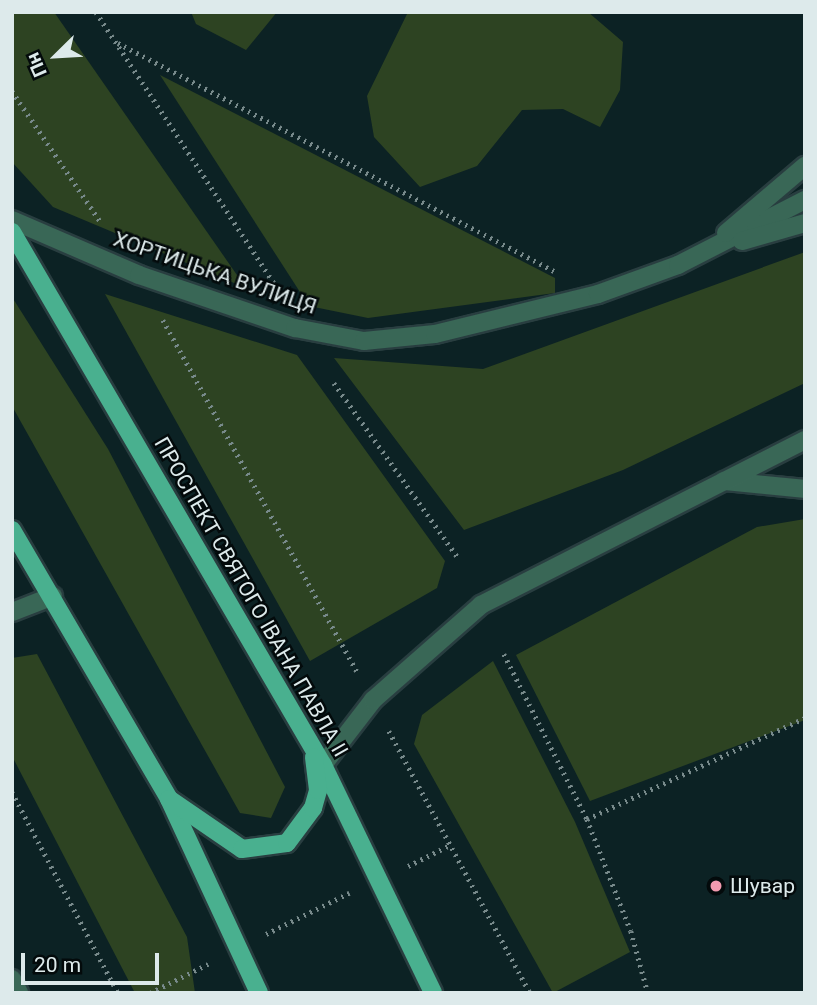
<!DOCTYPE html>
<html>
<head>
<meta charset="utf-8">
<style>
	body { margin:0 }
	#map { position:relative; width:817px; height:1005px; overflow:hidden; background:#0c2224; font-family:Roboto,sans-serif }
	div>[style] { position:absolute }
	.green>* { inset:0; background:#2d4322 }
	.path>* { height:4.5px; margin-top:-2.25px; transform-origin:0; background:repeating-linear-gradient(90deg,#788a8b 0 2px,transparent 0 7px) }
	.roads { filter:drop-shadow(2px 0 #293e40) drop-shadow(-2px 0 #293e40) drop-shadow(0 2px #293e40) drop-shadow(0 -2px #293e40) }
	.minor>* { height:18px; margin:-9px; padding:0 9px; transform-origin:9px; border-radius:9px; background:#396756 }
	.major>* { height:18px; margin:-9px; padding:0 9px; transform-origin:9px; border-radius:9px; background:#49b08f }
	.dots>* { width:19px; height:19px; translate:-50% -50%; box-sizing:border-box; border:4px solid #030a0b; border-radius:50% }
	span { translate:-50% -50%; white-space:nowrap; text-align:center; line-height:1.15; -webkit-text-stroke:5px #030a0b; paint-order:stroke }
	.street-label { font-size:21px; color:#ddeaeb }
	.poi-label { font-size:21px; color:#ddeaeb }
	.left { translate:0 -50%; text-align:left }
	.frame { position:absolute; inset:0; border:14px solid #ddeaeb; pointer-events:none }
	.north { position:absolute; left:21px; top:21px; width:70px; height:70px; -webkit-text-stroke:5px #030a0b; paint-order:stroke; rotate:246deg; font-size:19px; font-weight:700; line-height:28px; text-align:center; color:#ddeaeb }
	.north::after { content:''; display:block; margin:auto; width:24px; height:32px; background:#ddeaeb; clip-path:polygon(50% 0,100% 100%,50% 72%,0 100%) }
	.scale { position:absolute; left:21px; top:953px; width:138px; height:32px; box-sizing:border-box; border:4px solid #ddeaeb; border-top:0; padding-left:9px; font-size:21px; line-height:24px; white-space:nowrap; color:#ddeaeb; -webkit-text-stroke:5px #030a0b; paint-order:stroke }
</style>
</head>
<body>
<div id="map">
	<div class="green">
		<div style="clip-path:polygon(12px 12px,54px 12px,246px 288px,53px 207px,12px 162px)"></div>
		<div style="clip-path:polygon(191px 12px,277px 12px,246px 50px,196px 24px)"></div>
		<div style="clip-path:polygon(408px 12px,588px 12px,623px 42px,620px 90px,600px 127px,563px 109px,522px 110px,477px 166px,420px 187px,374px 137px,367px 96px)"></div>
		<div style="clip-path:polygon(160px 75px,555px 278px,555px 293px,368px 318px,309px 306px)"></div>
		<div style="clip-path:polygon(805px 252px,805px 383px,623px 470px,464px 530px,334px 358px,483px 369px)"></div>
		<div style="clip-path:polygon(105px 294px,297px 355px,445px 561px,437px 588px,310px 661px)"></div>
		<div style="clip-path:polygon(12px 297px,108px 449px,285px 787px,271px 818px,240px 813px,12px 406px)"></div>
		<div style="clip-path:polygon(805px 519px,805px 720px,590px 801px,516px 655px,757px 527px)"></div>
		<div style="clip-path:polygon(37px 654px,187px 937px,195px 993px,135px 993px,12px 756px,12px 658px)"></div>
		<div style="clip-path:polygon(493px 661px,575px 822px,630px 952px,553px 993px,414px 744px,422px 715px)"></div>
	</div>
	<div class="path">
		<div style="left:96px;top:12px;width:328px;rotate:56.7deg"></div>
		<div style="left:118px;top:43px;width:492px;rotate:27.6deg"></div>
		<div style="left:12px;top:91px;width:157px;rotate:55.9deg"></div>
		<div style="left:163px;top:320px;width:401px;rotate:61.1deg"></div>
		<div style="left:334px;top:383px;width:216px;rotate:54.6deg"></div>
		<div style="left:504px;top:654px;width:185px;rotate:63.3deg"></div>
		<div style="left:587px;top:819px;width:120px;rotate:68.6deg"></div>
		<div style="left:631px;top:931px;width:64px;rotate:74.7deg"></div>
		<div style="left:389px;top:731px;width:298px;rotate:61.7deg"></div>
		<div style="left:12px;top:792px;width:227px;rotate:62.2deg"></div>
		<div style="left:587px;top:819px;width:240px;rotate:-24.9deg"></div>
		<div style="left:408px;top:866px;width:47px;rotate:-26.6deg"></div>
		<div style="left:266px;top:934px;width:93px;rotate:-26.3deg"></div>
		<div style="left:150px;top:993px;width:65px;rotate:-26.6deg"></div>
	</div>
	<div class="roads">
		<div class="minor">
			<div style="left:12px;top:220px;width:138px;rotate:23.4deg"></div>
			<div style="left:139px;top:275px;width:165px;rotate:18.8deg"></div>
			<div style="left:295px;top:328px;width:70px;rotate:10.7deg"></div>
			<div style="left:364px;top:341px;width:71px;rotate:-5.6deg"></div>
			<div style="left:435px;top:334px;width:168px;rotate:-13.8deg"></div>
			<div style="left:598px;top:294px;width:85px;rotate:-19.9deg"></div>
			<div style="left:678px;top:265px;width:143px;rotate:-27.1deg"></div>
			<div style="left:726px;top:233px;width:104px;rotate:-40.3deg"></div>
			<div style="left:742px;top:241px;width:66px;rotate:-15.9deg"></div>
			<div style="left:724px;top:481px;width:81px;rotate:5.6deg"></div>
			<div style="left:12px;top:612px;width:44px;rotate:-21.3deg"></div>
			<div style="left:323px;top:765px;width:82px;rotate:-52.4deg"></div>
			<div style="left:373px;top:700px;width:144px;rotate:-41.3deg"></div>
			<div style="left:481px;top:605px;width:364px;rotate:-27deg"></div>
			<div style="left:12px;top:979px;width:16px;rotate:63deg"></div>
		</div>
		<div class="major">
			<div style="left:12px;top:232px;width:617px;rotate:59.74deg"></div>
			<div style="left:323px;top:765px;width:253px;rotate:64.2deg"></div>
			<div style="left:12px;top:530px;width:311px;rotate:59.7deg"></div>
			<div style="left:169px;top:799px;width:214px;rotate:65.1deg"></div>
			<div style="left:169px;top:799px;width:88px;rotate:34.4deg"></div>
			<div style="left:242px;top:849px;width:45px;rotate:-7.6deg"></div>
			<div style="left:287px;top:843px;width:44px;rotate:-53.4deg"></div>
			<div style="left:313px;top:808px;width:19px;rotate:-74deg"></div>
			<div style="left:318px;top:790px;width:33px;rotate:-97deg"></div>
		</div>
	</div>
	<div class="dots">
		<div style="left:716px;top:886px;background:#f29aaf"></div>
	</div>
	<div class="street-label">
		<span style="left:215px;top:273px;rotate:19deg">ХОРТИЦЬКА ВУЛИЦЯ</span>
		<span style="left:251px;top:597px;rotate:60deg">ПРОСПЕКТ СВЯТОГО ІВАНА ПАВЛА II</span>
	</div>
	<div class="poi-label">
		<span class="left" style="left:730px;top:886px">Шувар</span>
	</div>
	<div class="frame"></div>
	<div class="north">Пн</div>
	<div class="scale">20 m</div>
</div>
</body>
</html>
